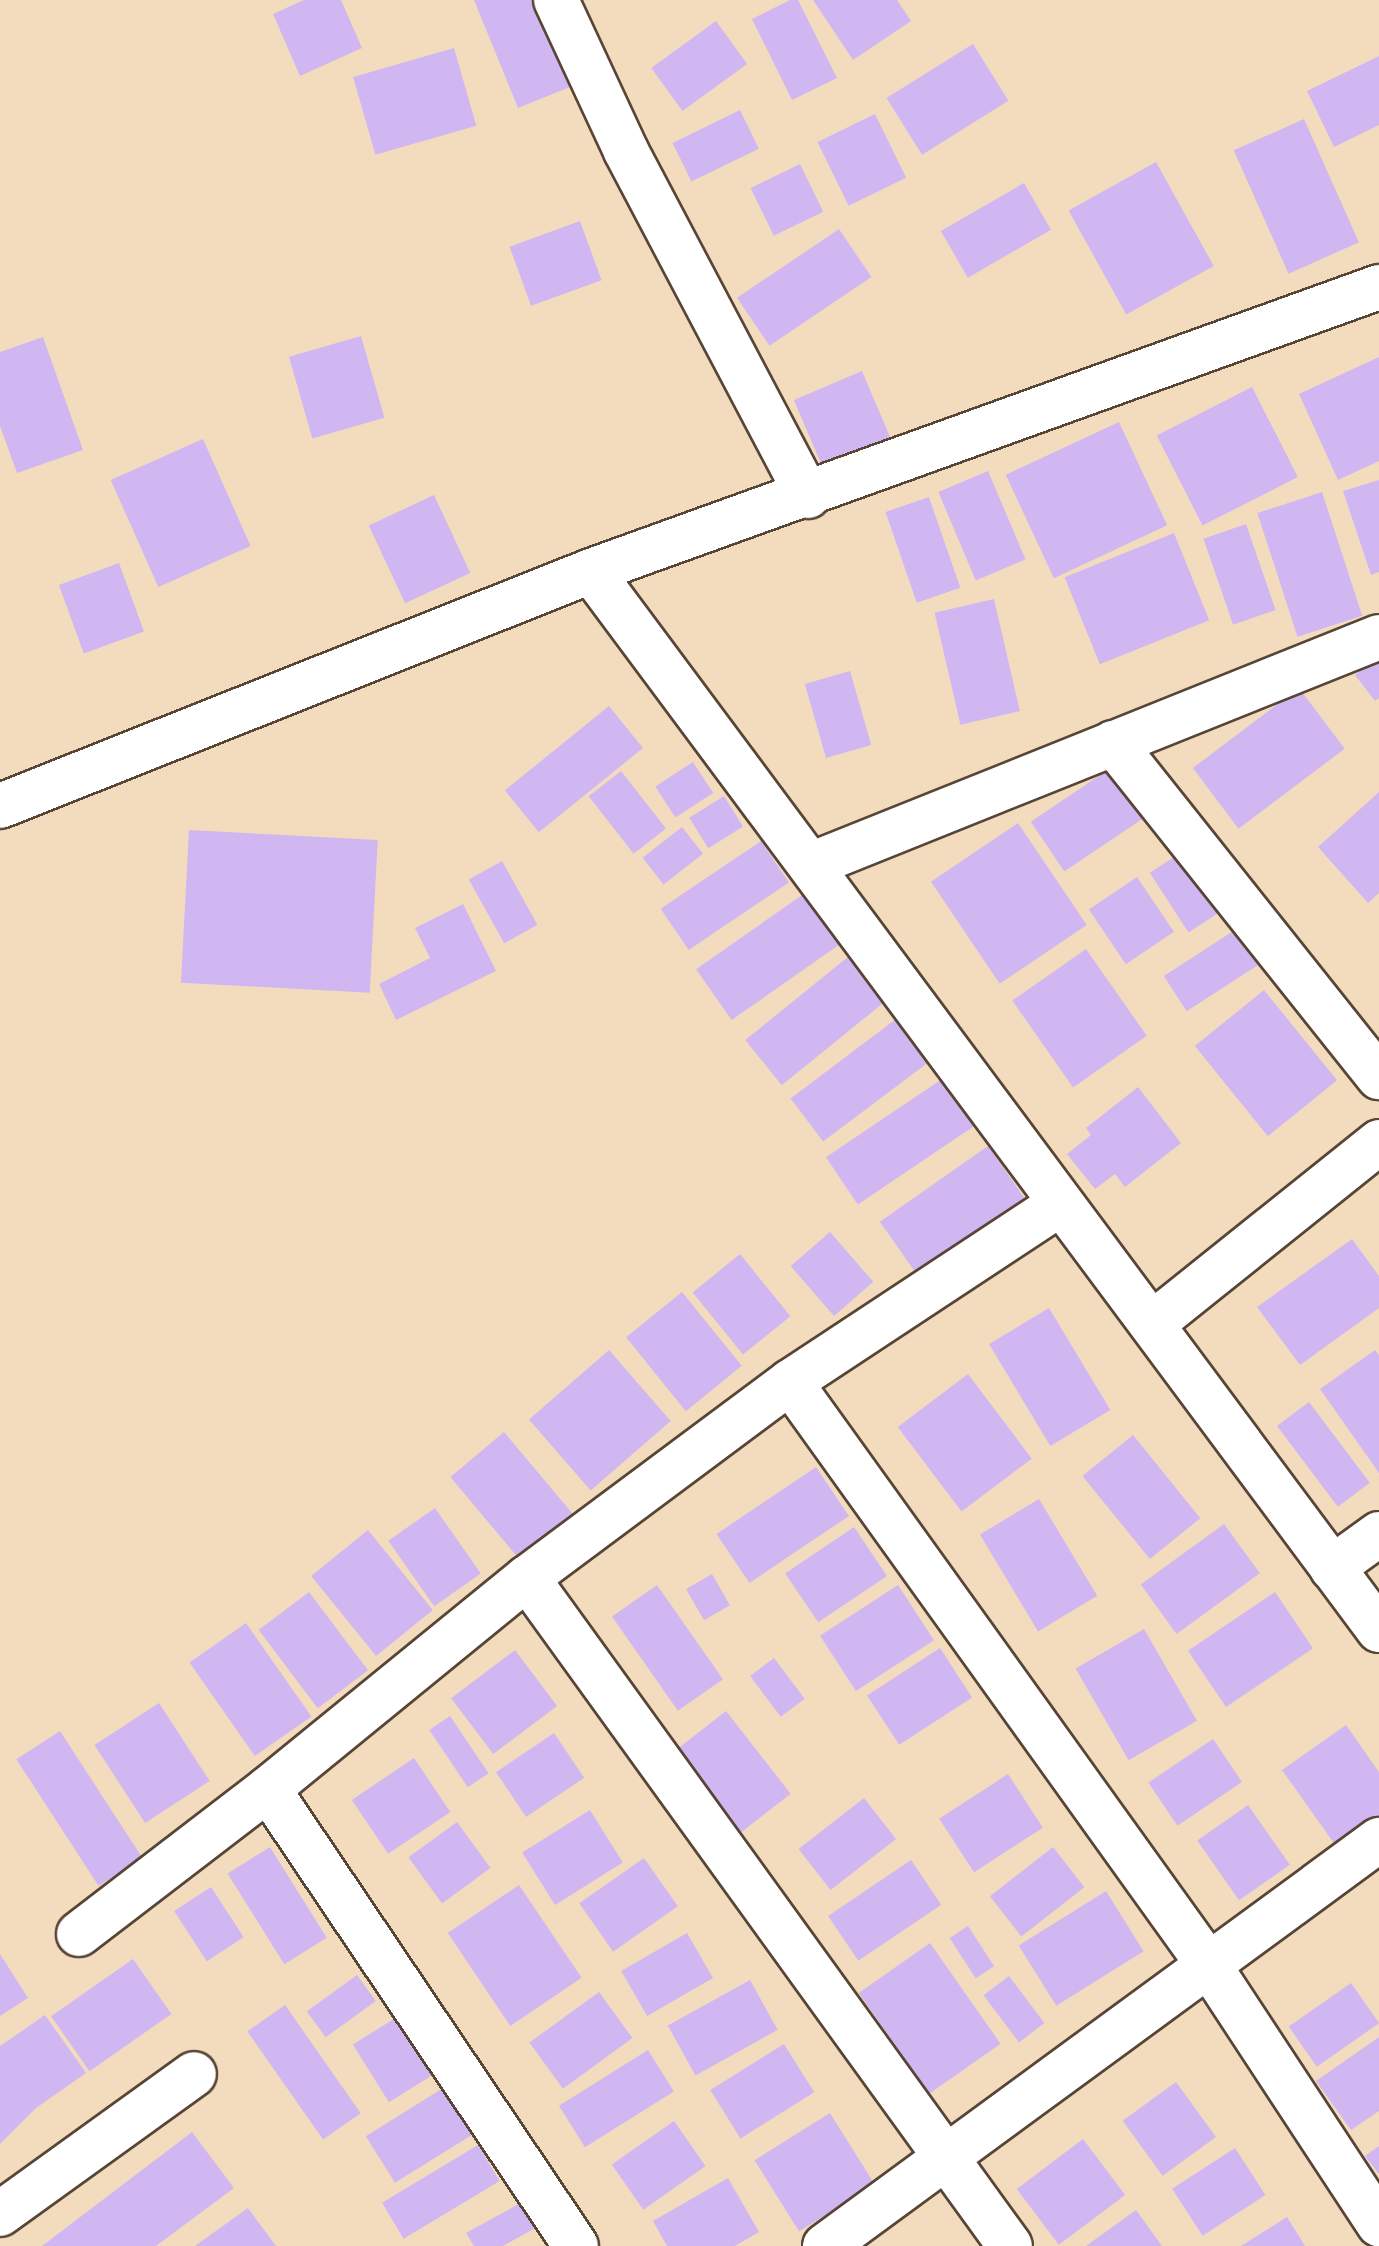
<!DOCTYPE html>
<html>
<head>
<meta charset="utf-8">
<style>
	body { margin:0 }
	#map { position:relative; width:1379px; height:2246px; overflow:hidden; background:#f3dcbe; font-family:"Playpen Sans",sans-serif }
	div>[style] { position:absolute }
	.building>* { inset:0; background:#d0b7f2; transform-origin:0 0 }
	.roads { filter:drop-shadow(2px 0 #574536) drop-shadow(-2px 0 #574536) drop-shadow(0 2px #574536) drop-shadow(0 -2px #574536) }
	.minor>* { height:44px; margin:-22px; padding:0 22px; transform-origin:22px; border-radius:22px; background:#fff }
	span { translate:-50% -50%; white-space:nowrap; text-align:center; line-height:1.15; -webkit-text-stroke:6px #fff; paint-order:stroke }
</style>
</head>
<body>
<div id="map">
	<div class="building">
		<div style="clip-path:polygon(304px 0,341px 0,362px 48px,300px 76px,273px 14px)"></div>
		<div style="clip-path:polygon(474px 0,535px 0,570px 87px,518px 108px)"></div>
		<div style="clip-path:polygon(790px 0,798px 0,837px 78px,792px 100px,752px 19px)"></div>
		<div style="clip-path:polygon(813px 0,897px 0,911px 21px,853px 60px)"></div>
		<div style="left:716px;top:21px;width:53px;height:80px;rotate:54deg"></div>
		<div style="left:973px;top:44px;width:67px;height:102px;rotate:58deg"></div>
		<div style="left:454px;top:48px;width:81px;height:105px;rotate:74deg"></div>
		<div style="clip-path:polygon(1379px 56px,1379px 125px,1334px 147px,1307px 91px)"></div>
		<div style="left:740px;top:110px;width:43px;height:75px;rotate:64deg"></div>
		<div style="left:875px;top:114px;width:71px;height:64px;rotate:64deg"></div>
		<div style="left:1304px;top:119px;width:135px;height:77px;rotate:66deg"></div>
		<div style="left:1156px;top:162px;width:119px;height:100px;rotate:61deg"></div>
		<div style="left:800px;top:164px;width:53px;height:55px;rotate:64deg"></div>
		<div style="left:1024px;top:183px;width:54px;height:96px;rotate:60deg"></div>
		<div style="left:580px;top:221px;width:63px;height:75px;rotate:70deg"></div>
		<div style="left:839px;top:229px;width:58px;height:123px;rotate:56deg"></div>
		<div style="left:361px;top:336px;width:85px;height:75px;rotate:74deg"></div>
		<div style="clip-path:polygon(43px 337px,83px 450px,17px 473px,0 426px,0 352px)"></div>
		<div style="clip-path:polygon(1379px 357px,1379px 461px,1338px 480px,1299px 394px)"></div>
		<div style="left:862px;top:371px;width:73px;height:74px;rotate:67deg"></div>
		<div style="left:1252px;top:387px;width:101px;height:107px;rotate:63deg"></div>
		<div style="left:1119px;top:422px;width:114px;height:125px;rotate:65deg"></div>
		<div style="left:203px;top:439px;width:117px;height:101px;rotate:66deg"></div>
		<div style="left:988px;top:471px;width:96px;height:54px;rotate:67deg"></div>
		<div style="clip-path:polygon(1379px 480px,1379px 572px,1371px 575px,1343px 491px)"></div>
		<div style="left:1322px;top:492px;width:130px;height:68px;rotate:72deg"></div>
		<div style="left:434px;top:495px;width:86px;height:72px;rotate:65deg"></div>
		<div style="left:929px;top:497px;width:96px;height:46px;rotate:71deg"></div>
		<div style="left:1246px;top:524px;width:91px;height:45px;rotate:71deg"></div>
		<div style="left:1174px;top:533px;width:94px;height:118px;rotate:68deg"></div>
		<div style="left:119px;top:563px;width:73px;height:64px;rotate:70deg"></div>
		<div style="left:994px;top:599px;width:115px;height:61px;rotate:77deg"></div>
		<div style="clip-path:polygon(1379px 657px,1379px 698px,1375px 701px,1355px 675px)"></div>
		<div style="left:850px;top:671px;width:77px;height:47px;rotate:74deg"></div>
		<div style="left:1299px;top:688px;width:76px;height:133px;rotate:53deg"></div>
		<div style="left:609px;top:706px;width:54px;height:134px;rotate:51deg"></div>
		<div style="left:693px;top:762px;width:37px;height:45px;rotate:57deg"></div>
		<div style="left:1112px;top:767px;width:60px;height:98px;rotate:56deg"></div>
		<div style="left:621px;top:771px;width:73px;height:41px;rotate:52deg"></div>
		<div style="clip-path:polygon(1379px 792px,1379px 893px,1368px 903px,1318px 847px)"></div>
		<div style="left:724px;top:796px;width:36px;height:41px;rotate:58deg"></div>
		<div style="left:1018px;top:823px;width:123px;height:105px;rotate:56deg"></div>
		<div style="left:682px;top:827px;width:34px;height:50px;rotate:52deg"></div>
		<div style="left:189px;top:830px;width:189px;height:153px;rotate:3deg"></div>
		<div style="left:761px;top:841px;width:50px;height:121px;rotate:56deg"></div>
		<div style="left:1185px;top:850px;width:71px;height:42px;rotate:57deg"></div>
		<div style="left:502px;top:861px;width:73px;height:38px;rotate:61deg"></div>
		<div style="left:1137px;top:877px;width:66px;height:58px;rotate:56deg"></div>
		<div style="left:805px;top:893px;width:62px;height:133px;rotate:55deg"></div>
		<div style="clip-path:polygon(463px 904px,496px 971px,396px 1020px,379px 984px,430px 958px,415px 928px)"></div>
		<div style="left:1241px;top:926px;width:42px;height:92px;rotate:57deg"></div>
		<div style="left:1086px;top:949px;width:106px;height:90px;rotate:55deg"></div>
		<div style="left:854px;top:952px;width:58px;height:140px;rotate:51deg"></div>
		<div style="left:1264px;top:990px;width:116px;height:89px;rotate:51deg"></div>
		<div style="left:896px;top:1019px;width:54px;height:132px;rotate:53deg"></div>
		<div style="left:942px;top:1079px;width:57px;height:140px;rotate:56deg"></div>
		<div style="clip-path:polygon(1138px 1087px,1181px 1143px,1125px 1187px,1115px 1174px,1095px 1189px,1067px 1154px,1091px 1135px,1086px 1128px)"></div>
		<div style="left:988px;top:1146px;width:74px;height:132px;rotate:55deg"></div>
		<div style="left:830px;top:1232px;width:66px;height:52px;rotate:49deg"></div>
		<div style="clip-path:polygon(1352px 1239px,1379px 1276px,1379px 1308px,1300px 1365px,1257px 1307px)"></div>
		<div style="left:740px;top:1254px;width:80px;height:61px;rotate:51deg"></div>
		<div style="left:682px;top:1292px;width:95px;height:72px;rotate:51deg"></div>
		<div style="left:1049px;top:1308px;width:119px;height:70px;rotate:59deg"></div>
		<div style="left:609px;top:1350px;width:94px;height:106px;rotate:49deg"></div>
		<div style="clip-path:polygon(1375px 1350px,1379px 1355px,1379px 1473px,1320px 1389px)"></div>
		<div style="left:968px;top:1374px;width:106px;height:88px;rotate:53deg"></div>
		<div style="left:1309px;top:1402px;width:101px;height:40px;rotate:53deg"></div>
		<div style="left:504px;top:1432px;width:109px;height:70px;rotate:50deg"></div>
		<div style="left:1133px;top:1435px;width:107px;height:65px;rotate:51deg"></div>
		<div style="left:816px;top:1467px;width:59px;height:120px;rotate:56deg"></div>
		<div style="left:1039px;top:1499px;width:113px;height:69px;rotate:59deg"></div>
		<div style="left:435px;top:1508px;width:80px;height:57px;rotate:55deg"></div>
		<div style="left:1224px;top:1524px;width:61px;height:103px;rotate:54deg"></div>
		<div style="left:854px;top:1527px;width:59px;height:83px;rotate:56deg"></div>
		<div style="left:368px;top:1530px;width:103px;height:73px;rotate:51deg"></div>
		<div style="left:712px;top:1574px;width:36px;height:30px;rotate:60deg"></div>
		<div style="left:657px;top:1585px;width:115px;height:55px;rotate:55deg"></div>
		<div style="left:898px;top:1585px;width:66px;height:93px;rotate:57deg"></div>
		<div style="left:309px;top:1592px;width:98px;height:63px;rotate:53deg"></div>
		<div style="left:1275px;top:1592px;width:68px;height:105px;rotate:56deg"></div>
		<div style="left:246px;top:1623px;width:114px;height:69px;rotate:55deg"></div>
		<div style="left:1144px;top:1629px;width:106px;height:79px;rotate:60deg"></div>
		<div style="left:940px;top:1648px;width:59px;height:87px;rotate:57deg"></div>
		<div style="left:515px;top:1650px;width:70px;height:80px;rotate:53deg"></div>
		<div style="left:774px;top:1658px;width:51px;height:30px;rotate:53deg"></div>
		<div style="left:159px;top:1703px;width:93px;height:77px;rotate:57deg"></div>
		<div style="left:726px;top:1711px;width:105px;height:74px;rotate:52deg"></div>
		<div style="left:450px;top:1716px;width:69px;height:25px;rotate:56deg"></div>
		<div style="clip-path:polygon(1346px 1725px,1379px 1772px,1379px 1830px,1343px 1856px,1282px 1770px)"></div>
		<div style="left:60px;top:1731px;width:151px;height:52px;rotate:57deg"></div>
		<div style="left:554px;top:1733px;width:54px;height:70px;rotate:56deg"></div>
		<div style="left:1213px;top:1739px;width:52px;height:78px;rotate:56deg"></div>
		<div style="left:414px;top:1758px;width:65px;height:75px;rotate:56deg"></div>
		<div style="left:1008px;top:1774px;width:64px;height:82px;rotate:57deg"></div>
		<div style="left:864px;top:1798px;width:52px;height:83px;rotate:52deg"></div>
		<div style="left:1248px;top:1805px;width:73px;height:62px;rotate:55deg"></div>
		<div style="left:590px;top:1810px;width:62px;height:80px;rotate:58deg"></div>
		<div style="left:457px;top:1822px;width:57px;height:60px;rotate:54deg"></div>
		<div style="left:270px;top:1847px;width:107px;height:50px;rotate:58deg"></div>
		<div style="left:1053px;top:1847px;width:51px;height:80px;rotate:52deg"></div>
		<div style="left:644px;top:1858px;width:59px;height:79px;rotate:55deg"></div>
		<div style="left:911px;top:1860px;width:54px;height:100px;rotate:56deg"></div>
		<div style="left:519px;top:1885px;width:112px;height:86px;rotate:56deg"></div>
		<div style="left:211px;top:1887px;width:60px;height:44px;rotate:57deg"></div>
		<div style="left:1106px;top:1891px;width:71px;height:103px;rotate:58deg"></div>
		<div style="left:968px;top:1926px;width:48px;height:22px;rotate:57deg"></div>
		<div style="left:687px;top:1933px;width:52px;height:76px;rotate:60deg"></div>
		<div style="left:930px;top:1943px;width:123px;height:87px;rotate:55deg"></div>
		<div style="clip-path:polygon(0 1954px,28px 1998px,0 2016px)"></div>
		<div style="left:133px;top:1959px;width:67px;height:100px;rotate:55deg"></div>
		<div style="left:357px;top:1975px;width:32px;height:62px;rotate:54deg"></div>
		<div style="left:1009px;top:1976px;width:59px;height:32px;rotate:53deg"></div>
		<div style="left:750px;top:1980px;width:57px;height:94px;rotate:61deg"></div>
		<div style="left:1351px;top:1983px;width:49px;height:76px;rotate:55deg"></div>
		<div style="left:599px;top:1992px;width:57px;height:86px;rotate:54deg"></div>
		<div style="left:285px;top:2005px;width:132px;height:46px;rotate:55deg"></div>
		<div style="clip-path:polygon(45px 2015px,86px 2073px,36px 2108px,0 2144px,0 2046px)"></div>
		<div style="left:397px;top:2017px;width:68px;height:52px;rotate:58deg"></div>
		<div style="clip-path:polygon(1379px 2037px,1379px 2111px,1351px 2130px,1316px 2081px)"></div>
		<div style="left:784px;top:2044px;width:57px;height:87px;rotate:58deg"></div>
		<div style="left:648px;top:2050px;width:49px;height:105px;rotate:58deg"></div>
		<div style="left:1176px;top:2082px;width:68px;height:66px;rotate:54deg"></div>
		<div style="left:443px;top:2088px;width:55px;height:91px;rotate:58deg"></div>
		<div style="left:830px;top:2113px;width:84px;height:89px;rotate:58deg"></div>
		<div style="left:674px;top:2121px;width:55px;height:76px;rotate:55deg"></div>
		<div style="clip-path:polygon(192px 2132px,234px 2188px,156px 2246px,42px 2246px)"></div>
		<div style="left:1083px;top:2139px;width:70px;height:83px;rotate:53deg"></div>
		<div style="left:478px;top:2145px;width:42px;height:112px;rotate:59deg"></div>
		<div style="clip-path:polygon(1379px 2146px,1379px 2174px,1365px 2156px)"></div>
		<div style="left:1235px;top:2148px;width:56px;height:75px;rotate:57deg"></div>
		<div style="clip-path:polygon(728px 2178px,759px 2232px,735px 2246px,667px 2246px,653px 2221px)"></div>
		<div style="clip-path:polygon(522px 2202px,537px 2227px,503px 2246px,474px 2246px,466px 2233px)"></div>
		<div style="clip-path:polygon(248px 2208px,276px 2246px,195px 2246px,199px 2243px)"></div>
		<div style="clip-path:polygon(1136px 2210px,1162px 2246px,1086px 2246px)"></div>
		<div style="clip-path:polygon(1287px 2217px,1305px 2246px,1241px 2246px)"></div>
	</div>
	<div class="roads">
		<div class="minor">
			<div style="left:556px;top:0;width:166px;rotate:65.1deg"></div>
			<div style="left:626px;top:151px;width:390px;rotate:62.2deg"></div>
			<div style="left:591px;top:571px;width:1320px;rotate:53.35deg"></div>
			<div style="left:1113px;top:743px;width:427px;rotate:51.5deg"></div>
			<div style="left:0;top:806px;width:636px;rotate:-21.68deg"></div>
			<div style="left:591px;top:571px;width:838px;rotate:-19.82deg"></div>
			<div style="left:813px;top:864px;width:610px;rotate:-21.85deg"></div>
			<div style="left:1152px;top:1324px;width:291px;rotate:-38.7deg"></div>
			<div style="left:790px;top:1382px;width:720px;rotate:54.32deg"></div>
			<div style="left:1210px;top:1967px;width:308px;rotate:56.7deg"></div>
			<div style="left:1332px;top:1568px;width:58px;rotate:-35.9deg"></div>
			<div style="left:527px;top:1578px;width:824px;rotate:54.13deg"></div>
			<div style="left:268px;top:1789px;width:551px;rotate:56.02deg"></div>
			<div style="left:79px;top:1934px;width:238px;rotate:-37.5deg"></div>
			<div style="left:268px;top:1789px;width:334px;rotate:-39.2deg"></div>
			<div style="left:527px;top:1578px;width:328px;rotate:-36.7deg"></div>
			<div style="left:790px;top:1382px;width:321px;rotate:-33.4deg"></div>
			<div style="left:0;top:2214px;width:239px;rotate:-35.8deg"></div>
			<div style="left:825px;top:2246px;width:687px;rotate:-36.24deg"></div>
		</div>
	</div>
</div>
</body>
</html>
